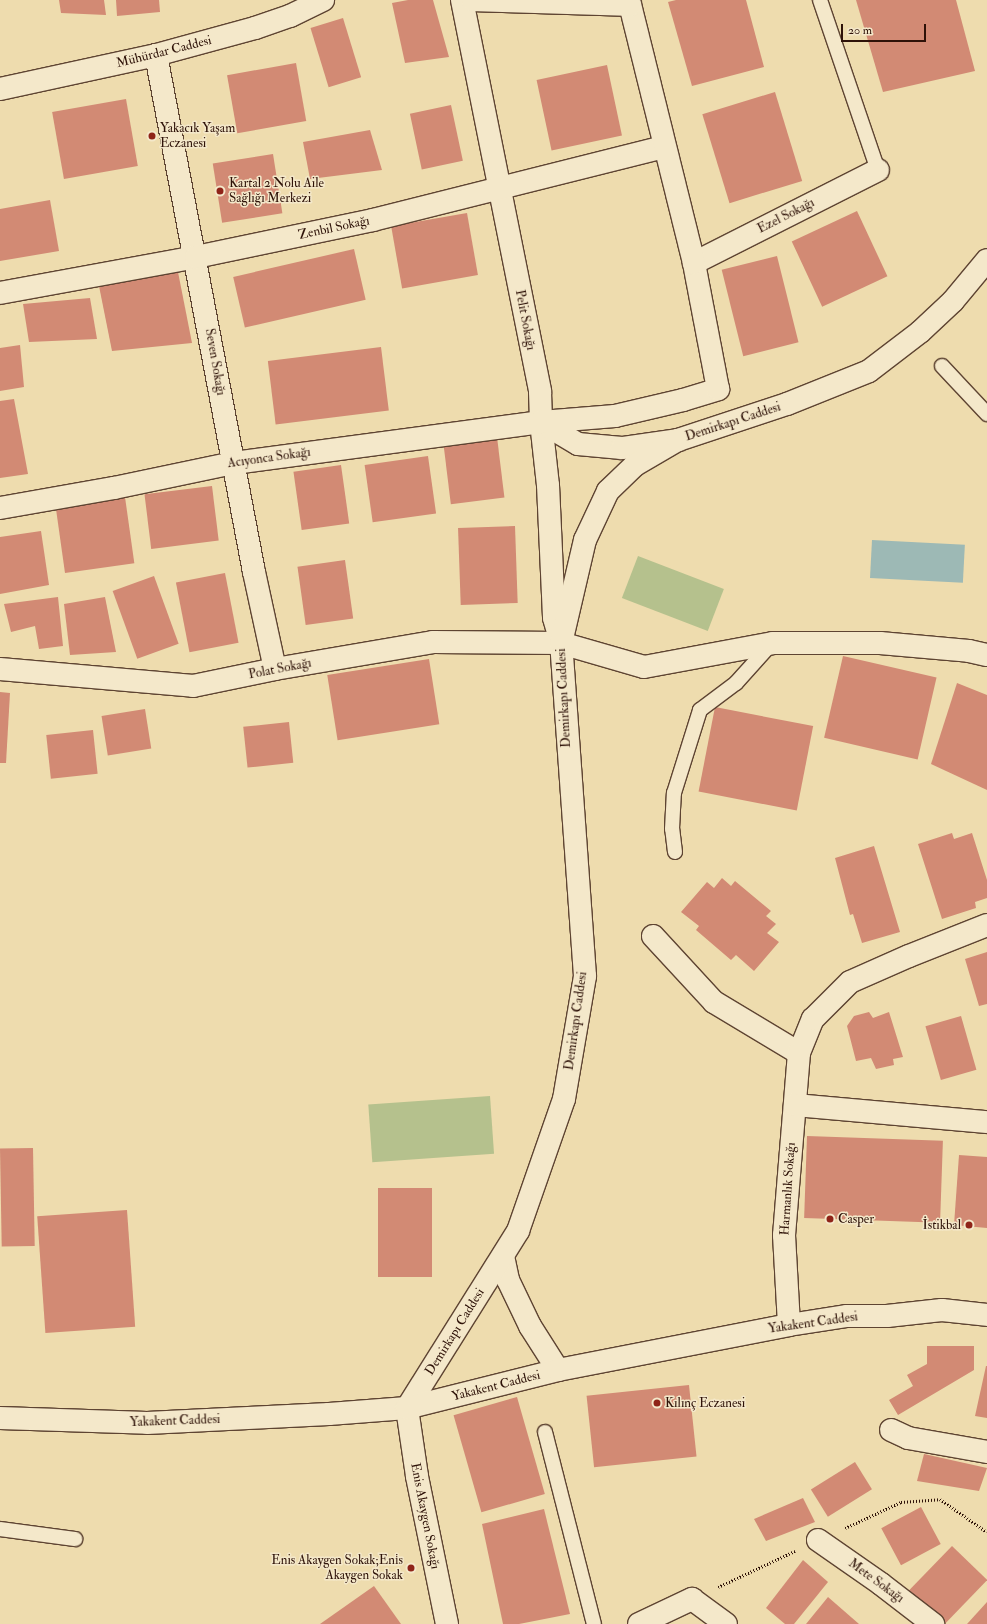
<!DOCTYPE html>
<html>
<head>
<meta charset="utf-8">
<style>
	body { margin:0 }
	#map { position:relative; width:987px; height:1624px; overflow:hidden; background:#eedcae; font-family:"IM FELL Double Pica",serif }
	div>[style] { position:absolute }
	.green>* { inset:0; background:#b5c18d; transform-origin:0 0 }
	.water>* { inset:0; background:#9db9b5; transform-origin:0 0 }
	.building>* { inset:0; background:#d28a74; transform-origin:0 0 }
	.path>* { height:2.5px; margin-top:-1.25px; transform-origin:0; background:repeating-linear-gradient(90deg,#2e1208 0 1px,transparent 0 3px) }
	.roads { filter:drop-shadow(1px 0 #5e4432) drop-shadow(-1px 0 #5e4432) drop-shadow(0 1px #5e4432) drop-shadow(0 -1px #5e4432) }
	.service>* { height:14px; margin:-7px; padding:0 7px; transform-origin:7px; border-radius:7px; background:#f4e8ca }
	.minor>* { height:22px; margin:-11px; padding:0 11px; transform-origin:11px; border-radius:11px; background:#f4e8ca }
	.tertiary>* { height:22px; margin:-11px; padding:0 11px; transform-origin:11px; border-radius:11px; background:#f4e8ca }
	.secondary>* { height:22px; margin:-11px; padding:0 11px; transform-origin:11px; border-radius:11px; background:#f4e8ca }
	.dots>* { width:11px; height:11px; translate:-50% -50%; box-sizing:border-box; border:2px solid #f4e8ca; border-radius:50% }
	span { translate:-50% -50%; white-space:nowrap; text-align:center; line-height:1.15; -webkit-text-stroke:3px #f4e8ca; paint-order:stroke }
	.street-label { font-size:13px; color:#2e1208 }
	.poi-label { font-size:13px; color:#2e1208 }
	.left { translate:0 -50%; text-align:left }
	.right { translate:-100% -50%; text-align:right }
	.scale { position:absolute; left:841px; top:24px; width:85px; height:18px; box-sizing:border-box; border:2px solid #2e1208; border-top:0; padding-left:5px; font-size:12px; line-height:14px; white-space:nowrap; color:#2e1208; -webkit-text-stroke:3px #f4e8ca; paint-order:stroke }
</style>
</head>
<body>
<div id="map">
	<div class="green">
		<div style="left:638px;top:556px;width:92px;height:45px;rotate:21deg"></div>
		<div style="left:490px;top:1096px;width:58px;height:122px;rotate:86deg"></div>
	</div>
	<div class="water">
		<div style="left:872px;top:540px;width:93px;height:38px;rotate:3deg"></div>
	</div>
	<div class="building">
		<div style="clip-path:polygon(59px 0,104px 0,106px 15px,61px 13px)"></div>
		<div style="clip-path:polygon(116px 0,159px 0,160px 12px,117px 16px)"></div>
		<div style="clip-path:polygon(408px 0,433px 0,449px 57px,405px 63px,392px 3px)"></div>
		<div style="clip-path:polygon(676px 0,746px 0,764px 67px,692px 86px,668px 2px)"></div>
		<div style="clip-path:polygon(856px 0,956px 0,975px 71px,883px 92px)"></div>
		<div style="left:343px;top:18px;width:62px;height:34px;rotate:73deg"></div>
		<div style="left:296px;top:63px;width:59px;height:70px;rotate:80deg"></div>
		<div style="left:607px;top:65px;width:72px;height:72px;rotate:78deg"></div>
		<div style="left:775px;top:92px;width:93px;height:76px;rotate:73deg"></div>
		<div style="left:126px;top:99px;width:68px;height:75px;rotate:80deg"></div>
		<div style="left:451px;top:105px;width:57px;height:42px;rotate:78deg"></div>
		<div style="clip-path:polygon(370px 130px,382px 170px,310px 179px,303px 142px)"></div>
		<div style="left:273px;top:154px;width:60px;height:61px;rotate:81deg"></div>
		<div style="clip-path:polygon(50px 200px,59px 251px,0 261px,0 209px)"></div>
		<div style="left:857px;top:211px;width:72px;height:72px;rotate:65deg"></div>
		<div style="left:467px;top:213px;width:63px;height:77px;rotate:80deg"></div>
		<div style="left:354px;top:249px;width:52px;height:124px;rotate:77deg"></div>
		<div style="left:777px;top:256px;width:89px;height:57px;rotate:76deg"></div>
		<div style="clip-path:polygon(178px 272px,192px 343px,112px 351px,98px 281px)"></div>
		<div style="clip-path:polygon(90px 298px,97px 339px,29px 342px,23px 304px)"></div>
		<div style="clip-path:polygon(20px 345px,24px 387px,0 391px,0 348px)"></div>
		<div style="left:381px;top:347px;width:64px;height:114px;rotate:83deg"></div>
		<div style="clip-path:polygon(14px 399px,28px 474px,0 478px,0 401px)"></div>
		<div style="left:497px;top:437px;width:61px;height:54px;rotate:83deg"></div>
		<div style="left:428px;top:456px;width:58px;height:64px;rotate:82deg"></div>
		<div style="left:341px;top:465px;width:59px;height:48px;rotate:82deg"></div>
		<div style="left:212px;top:486px;width:55px;height:68px;rotate:83deg"></div>
		<div style="left:125px;top:497px;width:67px;height:70px;rotate:82deg"></div>
		<div style="left:515px;top:526px;width:77px;height:57px;rotate:88deg"></div>
		<div style="clip-path:polygon(41px 531px,49px 585px,0 594px,0 537px)"></div>
		<div style="left:345px;top:560px;width:59px;height:48px;rotate:82deg"></div>
		<div style="left:225px;top:573px;width:71px;height:50px;rotate:79deg"></div>
		<div style="left:154px;top:576px;width:72px;height:44px;rotate:70deg"></div>
		<div style="clip-path:polygon(58px 597px,63px 646px,39px 649px,35px 626px,11px 632px,4px 604px)"></div>
		<div style="clip-path:polygon(105px 597px,116px 652px,70px 655px,64px 604px)"></div>
		<div style="left:843px;top:656px;width:96px;height:84px;rotate:13deg"></div>
		<div style="left:429px;top:659px;width:66px;height:103px;rotate:81deg"></div>
		<div style="clip-path:polygon(957px 683px,987px 695px,987px 790px,931px 764px)"></div>
		<div style="clip-path:polygon(0 692px,10px 693px,6px 763px,0 763px)"></div>
		<div style="left:715px;top:707px;width:100px;height:86px;rotate:11deg"></div>
		<div style="left:145px;top:709px;width:40px;height:44px;rotate:81deg"></div>
		<div style="left:289px;top:722px;width:41px;height:46px;rotate:84deg"></div>
		<div style="left:93px;top:730px;width:44px;height:47px;rotate:84deg"></div>
		<div style="clip-path:polygon(952px 833px,954px 839px,972px 833px,987px 880px,987px 898px,975px 902px,976px 908px,942px 919px,918px 844px)"></div>
		<div style="clip-path:polygon(874px 846px,900px 932px,862px 943px,853px 914px,850px 915px,835px 858px)"></div>
		<div style="clip-path:polygon(722px 878px,731px 886px,735px 881px,771px 911px,766px 916px,776px 924px,767px 933px,779px 942px,754px 971px,736px 955px,731px 960px,696px 930px,699px 926px,681px 912px,707px 882px,714px 888px)"></div>
		<div style="clip-path:polygon(987px 952px,987px 1004px,979px 1006px,965px 959px)"></div>
		<div style="clip-path:polygon(869px 1012px,873px 1018px,889px 1012px,903px 1057px,893px 1059px,894px 1065px,876px 1069px,871px 1058px,856px 1061px,847px 1026px,854px 1016px)"></div>
		<div style="left:961px;top:1016px;width:56px;height:37px;rotate:74deg"></div>
		<div style="left:807px;top:1136px;width:136px;height:82px;rotate:2deg"></div>
		<div style="left:33px;top:1148px;width:98px;height:33px;rotate:89deg"></div>
		<div style="clip-path:polygon(959px 1155px,987px 1157px,987px 1228px,954px 1225px)"></div>
		<div style="left:378px;top:1188px;width:54px;height:89px"></div>
		<div style="left:127px;top:1210px;width:117px;height:90px;rotate:86deg"></div>
		<div style="clip-path:polygon(927px 1346px,974px 1346px,974px 1370px,898px 1415px,889px 1400px,913px 1386px,907px 1375px,927px 1364px)"></div>
		<div style="clip-path:polygon(986px 1366px,987px 1366px,987px 1418px,975px 1416px)"></div>
		<div style="left:689px;top:1385px;width:72px;height:103px;rotate:84deg"></div>
		<div style="left:517px;top:1397px;width:101px;height:66px;rotate:74deg"></div>
		<div style="clip-path:polygon(924px 1454px,987px 1468px,979px 1491px,917px 1481px)"></div>
		<div style="left:855px;top:1462px;width:32px;height:52px;rotate:58deg"></div>
		<div style="clip-path:polygon(803px 1498px,815px 1522px,766px 1541px,754px 1519px)"></div>
		<div style="left:921px;top:1507px;width:42px;height:45px;rotate:62deg"></div>
		<div style="clip-path:polygon(544px 1509px,570px 1614px,519px 1624px,503px 1624px,482px 1524px)"></div>
		<div style="left:952px;top:1546px;width:49px;height:62px;rotate:44deg"></div>
		<div style="clip-path:polygon(803px 1560px,828px 1582px,794px 1624px,785px 1624px,766px 1608px)"></div>
		<div style="clip-path:polygon(374px 1586px,401px 1624px,320px 1624px)"></div>
		<div style="clip-path:polygon(828px 1597px,859px 1624px,806px 1624px)"></div>
		<div style="clip-path:polygon(987px 1602px,987px 1624px,967px 1624px)"></div>
	</div>
	<div class="path">
		<div style="left:845px;top:1528px;width:62px;rotate:-24.9deg"></div>
		<div style="left:901px;top:1502px;width:39px;rotate:-4deg"></div>
		<div style="left:940px;top:1499px;width:57px;rotate:35.1deg"></div>
		<div style="left:718px;top:1587px;width:85px;rotate:-25.1deg"></div>
	</div>
	<div class="roads">
		<div class="service">
			<div style="left:820px;top:0;width:180px;rotate:71.2deg"></div>
			<div style="left:942px;top:366px;width:66px;rotate:46.8deg"></div>
			<div style="left:675px;top:852px;width:23px;rotate:-97deg"></div>
			<div style="left:672px;top:829px;width:36px;rotate:-87deg"></div>
			<div style="left:674px;top:793px;width:87px;rotate:-72.6deg"></div>
			<div style="left:700px;top:710px;width:45px;rotate:-36.9deg"></div>
			<div style="left:736px;top:683px;width:54px;rotate:-48deg"></div>
			<div style="left:545px;top:1432px;width:198px;rotate:75.7deg"></div>
			<div style="left:0;top:1529px;width:76px;rotate:7.6deg"></div>
		</div>
		<div class="minor">
			<div style="left:462px;top:0;width:400px;rotate:78.7deg"></div>
			<div style="left:540px;top:392px;width:30px;rotate:88deg"></div>
			<div style="left:541px;top:422px;width:63px;rotate:83.7deg"></div>
			<div style="left:548px;top:485px;width:133px;rotate:87.4deg"></div>
			<div style="left:554px;top:618px;width:26px;rotate:74deg"></div>
			<div style="left:156px;top:55px;width:526px;rotate:79.27deg"></div>
			<div style="left:254px;top:572px;width:99px;rotate:77.8deg"></div>
			<div style="left:694px;top:263px;width:206px;rotate:-26.8deg"></div>
			<div style="left:0;top:293px;width:199px;rotate:-10.4deg"></div>
			<div style="left:196px;top:257px;width:181px;rotate:-11.8deg"></div>
			<div style="left:373px;top:220px;width:300px;rotate:-14.1deg"></div>
			<div style="left:541px;top:422px;width:43px;rotate:30.7deg"></div>
			<div style="left:578px;top:444px;width:44px;rotate:5.2deg"></div>
			<div style="left:622px;top:448px;width:57px;rotate:-8.1deg"></div>
			<div style="left:0;top:508px;width:116px;rotate:-10deg"></div>
			<div style="left:114px;top:488px;width:123px;rotate:-11.8deg"></div>
			<div style="left:234px;top:463px;width:310px;rotate:-7.6deg"></div>
			<div style="left:541px;top:422px;width:74px;rotate:-4.6deg"></div>
			<div style="left:615px;top:416px;width:70px;rotate:-13.2deg"></div>
			<div style="left:683px;top:400px;width:37px;rotate:-17deg"></div>
			<div style="left:718px;top:389px;width:128px;rotate:-100.8deg"></div>
			<div style="left:694px;top:263px;width:266px;rotate:-103.9deg"></div>
			<div style="left:630px;top:5px;width:157px;rotate:-178.2deg"></div>
			<div style="left:0;top:669px;width:194px;rotate:5deg"></div>
			<div style="left:193px;top:686px;width:84px;rotate:-11.7deg"></div>
			<div style="left:275px;top:669px;width:160px;rotate:-9.7deg"></div>
			<div style="left:433px;top:642px;width:128px;rotate:0.4deg"></div>
			<div style="left:561px;top:643px;width:86px;rotate:16.1deg"></div>
			<div style="left:644px;top:667px;width:131px;rotate:-10.5deg"></div>
			<div style="left:773px;top:643px;width:107px"></div>
			<div style="left:880px;top:643px;width:89px;rotate:5.1deg"></div>
			<div style="left:969px;top:651px;width:18px;rotate:13deg"></div>
			<div style="left:653px;top:936px;width:90px;rotate:47.3deg"></div>
			<div style="left:714px;top:1002px;width:99px;rotate:31deg"></div>
			<div style="left:799px;top:1053px;width:183px;rotate:94.7deg"></div>
			<div style="left:784px;top:1235px;width:90px;rotate:86.8deg"></div>
			<div style="left:799px;top:1053px;width:37px;rotate:-68deg"></div>
			<div style="left:813px;top:1019px;width:52px;rotate:-45deg"></div>
			<div style="left:850px;top:982px;width:64px;rotate:-23.8deg"></div>
			<div style="left:909px;top:956px;width:84px;rotate:-21.7deg"></div>
			<div style="left:795px;top:1105px;width:193px;rotate:5.1deg"></div>
			<div style="left:891px;top:1430px;width:19px;rotate:25deg"></div>
			<div style="left:908px;top:1438px;width:80px;rotate:10deg"></div>
			<div style="left:818px;top:1540px;width:77px;rotate:34.9deg"></div>
			<div style="left:881px;top:1584px;width:66px;rotate:37.6deg"></div>
			<div style="left:639px;top:1624px;width:59px;rotate:-25.3deg"></div>
			<div style="left:692px;top:1599px;width:42px;rotate:36.3deg"></div>
		</div>
		<div class="tertiary">
			<div style="left:0;top:89px;width:160px;rotate:-12.3deg"></div>
			<div style="left:156px;top:55px;width:103px;rotate:-15.3deg"></div>
			<div style="left:255px;top:28px;width:37px;rotate:-19deg"></div>
			<div style="left:290px;top:16px;width:37px;rotate:-26deg"></div>
			<div style="left:503px;top:1256px;width:25px;rotate:78deg"></div>
			<div style="left:508px;top:1280px;width:51px;rotate:64.4deg"></div>
			<div style="left:530px;top:1326px;width:52px;rotate:57.5deg"></div>
			<div style="left:0;top:1418px;width:147px;rotate:1.9deg"></div>
			<div style="left:147px;top:1423px;width:182px;rotate:-2.8deg"></div>
			<div style="left:329px;top:1414px;width:78px;rotate:-4.4deg"></div>
			<div style="left:407px;top:1408px;width:209px;rotate:-57.9deg"></div>
			<div style="left:518px;top:1231px;width:140px;rotate:-70.8deg"></div>
			<div style="left:564px;top:1099px;width:125px;rotate:-80.3deg"></div>
			<div style="left:585px;top:976px;width:334px;rotate:-94.1deg"></div>
			<div style="left:561px;top:643px;width:106px;rotate:-76.9deg"></div>
			<div style="left:585px;top:540px;width:54px;rotate:-64.9deg"></div>
			<div style="left:608px;top:491px;width:37px;rotate:-44deg"></div>
			<div style="left:635px;top:465px;width:50px;rotate:-30.2deg"></div>
			<div style="left:678px;top:440px;width:115px;rotate:-18.3deg"></div>
			<div style="left:787px;top:404px;width:88px;rotate:-21.9deg"></div>
			<div style="left:869px;top:371px;width:64px;rotate:-37.4deg"></div>
			<div style="left:920px;top:332px;width:45px;rotate:-43.2deg"></div>
			<div style="left:953px;top:301px;width:53px;rotate:-50.3deg"></div>
		</div>
		<div class="secondary">
			<div style="left:447px;top:1624px;width:151px;rotate:-101.5deg"></div>
			<div style="left:417px;top:1476px;width:69px;rotate:-98.4deg"></div>
			<div style="left:407px;top:1408px;width:156px;rotate:-14.1deg"></div>
			<div style="left:558px;top:1370px;width:235px;rotate:-11deg"></div>
			<div style="left:789px;top:1325px;width:59px;rotate:-8.8deg"></div>
			<div style="left:847px;top:1316px;width:40px"></div>
			<div style="left:887px;top:1316px;width:55px;rotate:-6.2deg"></div>
			<div style="left:942px;top:1310px;width:45px;rotate:6.3deg"></div>
		</div>
	</div>
	<div class="dots">
		<div style="left:152px;top:136px;background:#8f2418"></div>
		<div style="left:220px;top:191px;background:#8f2418"></div>
		<div style="left:830px;top:1219px;background:#8f2418"></div>
		<div style="left:969px;top:1225px;background:#8f2418"></div>
		<div style="left:657px;top:1403px;background:#8f2418"></div>
		<div style="left:411px;top:1568px;background:#8f2418"></div>
	</div>
	<div class="street-label">
		<span style="left:164px;top:52px;rotate:-14deg">Mühürdar Caddesi</span>
		<span style="left:786px;top:216px;rotate:-27deg">Ezel Sokağı</span>
		<span style="left:334px;top:228px;rotate:-12deg">Zenbil Sokağı</span>
		<span style="left:525px;top:320px;rotate:79deg">Pelit Sokağı</span>
		<span style="left:215px;top:362px;rotate:80deg">Seven Sokağı</span>
		<span style="left:733px;top:422px;rotate:-18deg">Demirkapı Caddesi</span>
		<span style="left:269px;top:458px;rotate:-8deg">Acıyonca Sokağı</span>
		<span style="left:280px;top:669px;rotate:-11deg">Polat Sokağı</span>
		<span style="left:564px;top:698px;rotate:-93deg">Demirkapı Caddesi</span>
		<span style="left:576px;top:1021px;rotate:-82deg">Demirkapı Caddesi</span>
		<span style="left:788px;top:1189px;rotate:-86deg">Harmanlık Sokağı</span>
		<span style="left:813px;top:1323px;rotate:-8deg">Yakakent Caddesi</span>
		<span style="left:455px;top:1332px;rotate:-58deg">Demirkapı Caddesi</span>
		<span style="left:496px;top:1386px;rotate:-14deg">Yakakent Caddesi</span>
		<span style="left:175px;top:1421px;rotate:-2deg">Yakakent Caddesi</span>
		<span style="left:425px;top:1516px;rotate:79deg">Enis Akaygen Sokağı</span>
		<span style="left:876px;top:1581px;rotate:36deg">Mete Sokağı</span>
	</div>
	<div class="poi-label">
		<span class="left" style="left:160px;top:136px">Yakacık Yaşam<br>Eczanesi</span>
		<span class="left" style="left:229px;top:191px">Kartal 2 Nolu Aile<br>Sağlığı Merkezi</span>
		<span class="left" style="left:838px;top:1219px">Casper</span>
		<span class="right" style="left:961px;top:1225px">İstikbal</span>
		<span class="left" style="left:665px;top:1403px">Kılınç Eczanesi</span>
		<span class="right" style="left:403px;top:1568px">Enis Akaygen Sokak;Eni̇s<br>Akaygen Sokak</span>
	</div>
	<div class="scale">20 m</div>
</div>
</body>
</html>
